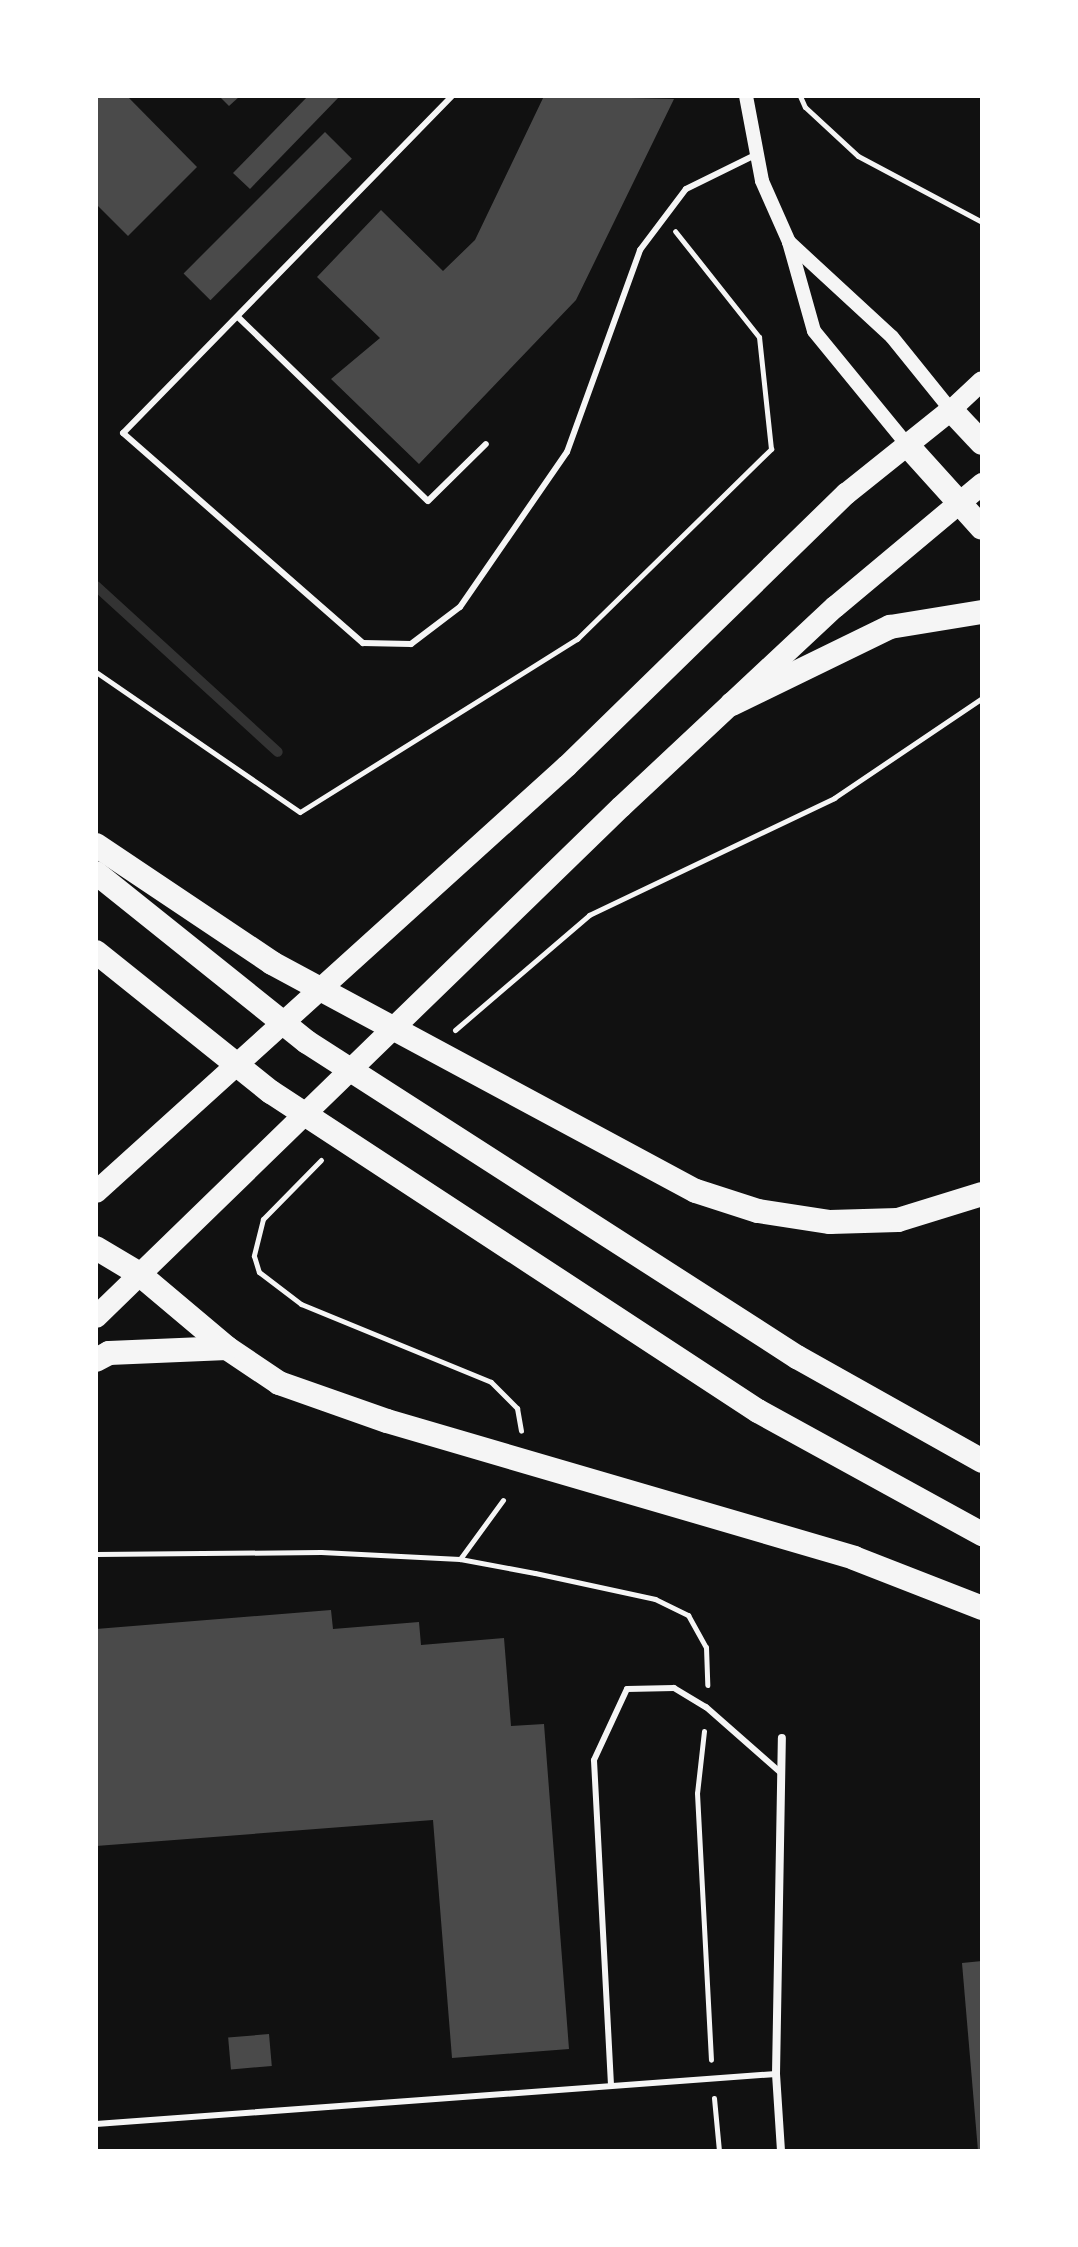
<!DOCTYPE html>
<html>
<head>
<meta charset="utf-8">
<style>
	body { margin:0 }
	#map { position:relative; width:1078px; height:2247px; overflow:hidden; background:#111; font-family:Quicksand,sans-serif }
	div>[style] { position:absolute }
	.stream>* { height:10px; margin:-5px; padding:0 5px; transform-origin:5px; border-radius:5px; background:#333 }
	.building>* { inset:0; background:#4a4a4a; transform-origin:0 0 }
	.path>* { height:5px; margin:-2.5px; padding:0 2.5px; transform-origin:2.5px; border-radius:2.5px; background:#f5f5f5 }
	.service>* { height:6px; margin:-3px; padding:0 3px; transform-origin:3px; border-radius:3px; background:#f5f5f5 }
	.minor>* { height:8px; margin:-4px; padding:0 4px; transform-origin:4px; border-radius:4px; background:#f5f5f5 }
	.tertiary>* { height:14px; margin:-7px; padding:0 7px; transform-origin:7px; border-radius:7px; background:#f5f5f5 }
	.primary>* { height:20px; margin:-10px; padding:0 10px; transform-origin:10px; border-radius:10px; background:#f5f5f5 }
	.trunk>* { height:22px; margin:-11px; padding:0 11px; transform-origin:11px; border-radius:11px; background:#f5f5f5 }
	.motorway>* { height:24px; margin:-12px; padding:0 12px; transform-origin:12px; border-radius:12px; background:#f5f5f5 }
	span { translate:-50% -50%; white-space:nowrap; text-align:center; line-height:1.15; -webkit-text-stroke:6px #fff; paint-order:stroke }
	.frame { position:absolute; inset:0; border:98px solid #fff; pointer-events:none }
</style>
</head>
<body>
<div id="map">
	<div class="stream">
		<div style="left:96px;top:586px;width:246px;rotate:42.4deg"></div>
	</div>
	<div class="building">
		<div style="clip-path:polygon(96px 96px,127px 96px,197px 167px,128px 236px,96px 204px)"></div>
		<div style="clip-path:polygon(219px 96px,240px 96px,229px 106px)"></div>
		<div style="clip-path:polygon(308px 96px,340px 96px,250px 189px,233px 173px)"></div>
		<div style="clip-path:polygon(544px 96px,674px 99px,576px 300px,419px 464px,331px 379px,380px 338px,317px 277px,381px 210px,443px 271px,475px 240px)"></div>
		<div style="left:325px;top:132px;width:38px;height:200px;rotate:45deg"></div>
		<div style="clip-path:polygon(331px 1610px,333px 1629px,419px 1622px,421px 1645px,504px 1638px,511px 1726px,544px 1724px,569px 2049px,452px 2058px,433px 1820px,96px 1846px,96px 1629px)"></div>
		<div style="clip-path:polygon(982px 1961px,982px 2151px,978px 2151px,962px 1963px)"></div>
		<div style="left:269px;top:2034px;width:32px;height:41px;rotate:85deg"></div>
	</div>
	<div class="path">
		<div style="left:800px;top:96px;width:12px;rotate:66deg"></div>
		<div style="left:805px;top:107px;width:72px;rotate:42.8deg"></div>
		<div style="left:858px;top:156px;width:140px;rotate:28deg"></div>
		<div style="left:96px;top:672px;width:247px;rotate:34.5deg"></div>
		<div style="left:300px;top:812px;width:327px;rotate:-32deg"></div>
		<div style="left:577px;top:639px;width:272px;rotate:-44.4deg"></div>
		<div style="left:771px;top:449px;width:113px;rotate:-96.1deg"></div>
		<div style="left:759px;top:337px;width:135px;rotate:-128.4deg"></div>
		<div style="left:455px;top:1030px;width:177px;rotate:-40.6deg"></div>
		<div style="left:589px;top:915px;width:272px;rotate:-25.5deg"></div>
		<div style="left:834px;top:798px;width:179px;rotate:-34deg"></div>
		<div style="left:321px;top:1160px;width:83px;rotate:134.5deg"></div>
		<div style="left:263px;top:1219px;width:38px;rotate:104deg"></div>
		<div style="left:254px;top:1256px;width:17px;rotate:73deg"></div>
		<div style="left:259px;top:1272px;width:53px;rotate:37.3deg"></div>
		<div style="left:301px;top:1304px;width:205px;rotate:22.3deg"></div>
		<div style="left:491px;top:1382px;width:37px;rotate:45deg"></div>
		<div style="left:517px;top:1408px;width:23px;rotate:80deg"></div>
		<div style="left:96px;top:1554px;width:225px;rotate:-0.5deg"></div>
		<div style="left:321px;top:1552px;width:139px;rotate:2.9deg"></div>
		<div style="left:460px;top:1559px;width:76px;rotate:10.6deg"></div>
		<div style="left:535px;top:1573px;width:123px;rotate:12.2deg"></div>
		<div style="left:655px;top:1599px;width:37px;rotate:26deg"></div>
		<div style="left:688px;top:1615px;width:37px;rotate:61deg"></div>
		<div style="left:706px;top:1647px;width:38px;rotate:88deg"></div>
		<div style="left:460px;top:1559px;width:73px;rotate:-53.9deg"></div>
		<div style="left:704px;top:1731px;width:62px;rotate:96.4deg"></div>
		<div style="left:697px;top:1793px;width:267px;rotate:87deg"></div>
		<div style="left:714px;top:2098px;width:53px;rotate:84.6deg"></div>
	</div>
	<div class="service">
		<div style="left:452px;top:96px;width:471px;rotate:134.3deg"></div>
		<div style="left:123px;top:433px;width:319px;rotate:41.2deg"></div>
		<div style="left:363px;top:643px;width:48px;rotate:1.2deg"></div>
		<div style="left:411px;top:644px;width:61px;rotate:-37.1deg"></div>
		<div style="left:460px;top:607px;width:188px;rotate:-55.4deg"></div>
		<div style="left:567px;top:452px;width:215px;rotate:-70.1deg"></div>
		<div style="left:640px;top:250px;width:76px;rotate:-53deg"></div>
		<div style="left:686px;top:189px;width:77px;rotate:-26.2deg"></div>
		<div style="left:238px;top:317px;width:264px;rotate:44.1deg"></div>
		<div style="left:428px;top:501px;width:81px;rotate:-44.5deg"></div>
		<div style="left:611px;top:2085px;width:325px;rotate:-93deg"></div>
		<div style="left:594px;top:1760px;width:78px;rotate:-65.1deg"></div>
		<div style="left:627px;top:1689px;width:47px;rotate:-1.2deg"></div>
		<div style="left:674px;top:1688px;width:37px;rotate:31deg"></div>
		<div style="left:706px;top:1707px;width:98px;rotate:41.3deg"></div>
		<div style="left:96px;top:2124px;width:682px;rotate:-4.21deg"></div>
	</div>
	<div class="minor">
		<div style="left:781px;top:2151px;width:77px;rotate:-93.7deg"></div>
		<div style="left:776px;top:2074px;width:336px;rotate:-89deg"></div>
	</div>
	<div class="tertiary">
		<div style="left:746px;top:96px;width:86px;rotate:79.3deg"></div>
		<div style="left:762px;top:181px;width:67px;rotate:66.1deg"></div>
		<div style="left:789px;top:242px;width:92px;rotate:74.3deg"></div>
		<div style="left:814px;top:331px;width:149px;rotate:50.7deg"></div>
		<div style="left:789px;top:242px;width:140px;rotate:42.7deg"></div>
		<div style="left:892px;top:337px;width:94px;rotate:51.1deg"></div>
	</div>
	<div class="primary">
		<div style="left:951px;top:410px;width:42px;rotate:-43.1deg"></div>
	</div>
	<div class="trunk">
		<div style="left:96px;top:1192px;width:635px;rotate:-42.13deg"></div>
		<div style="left:567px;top:766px;width:390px;rotate:-44.3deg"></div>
		<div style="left:846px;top:494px;width:134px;rotate:-38.7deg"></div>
		<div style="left:96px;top:1317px;width:732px;rotate:-44.17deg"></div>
		<div style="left:621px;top:807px;width:293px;rotate:-43.1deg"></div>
		<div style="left:835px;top:607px;width:192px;rotate:-39.9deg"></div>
	</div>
	<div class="motorway">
		<div style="left:951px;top:410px;width:45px;rotate:46.8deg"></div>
		<div style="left:908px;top:446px;width:110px;rotate:47.9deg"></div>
		<div style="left:732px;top:704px;width:176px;rotate:-26deg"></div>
		<div style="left:890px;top:627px;width:93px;rotate:-9.3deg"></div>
		<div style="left:96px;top:845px;width:212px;rotate:33.8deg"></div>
		<div style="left:272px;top:963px;width:481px;rotate:28.3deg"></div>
		<div style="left:696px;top:1191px;width:65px;rotate:17.9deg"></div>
		<div style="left:758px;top:1211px;width:73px;rotate:8.7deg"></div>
		<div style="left:830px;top:1222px;width:68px;rotate:-1.7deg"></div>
		<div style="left:898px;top:1220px;width:88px;rotate:-17.2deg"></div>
		<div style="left:96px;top:873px;width:270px;rotate:38.7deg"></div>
		<div style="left:307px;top:1042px;width:583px;rotate:32.74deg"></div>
		<div style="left:797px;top:1357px;width:212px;rotate:29.3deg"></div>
		<div style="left:96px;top:952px;width:224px;rotate:38.7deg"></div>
		<div style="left:271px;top:1092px;width:582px;rotate:33.23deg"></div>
		<div style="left:758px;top:1411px;width:256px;rotate:28.8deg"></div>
		<div style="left:96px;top:1248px;width:49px;rotate:30.8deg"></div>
		<div style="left:138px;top:1273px;width:116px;rotate:40.1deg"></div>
		<div style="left:227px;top:1348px;width:63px;rotate:33.9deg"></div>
		<div style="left:279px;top:1383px;width:114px;rotate:19.4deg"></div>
		<div style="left:387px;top:1421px;width:487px;rotate:16.3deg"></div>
		<div style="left:854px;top:1558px;width:137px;rotate:21.3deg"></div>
		<div style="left:96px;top:1360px;width:15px;rotate:-28deg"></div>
		<div style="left:109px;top:1353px;width:118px;rotate:-2.4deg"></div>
	</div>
	<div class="frame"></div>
</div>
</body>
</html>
